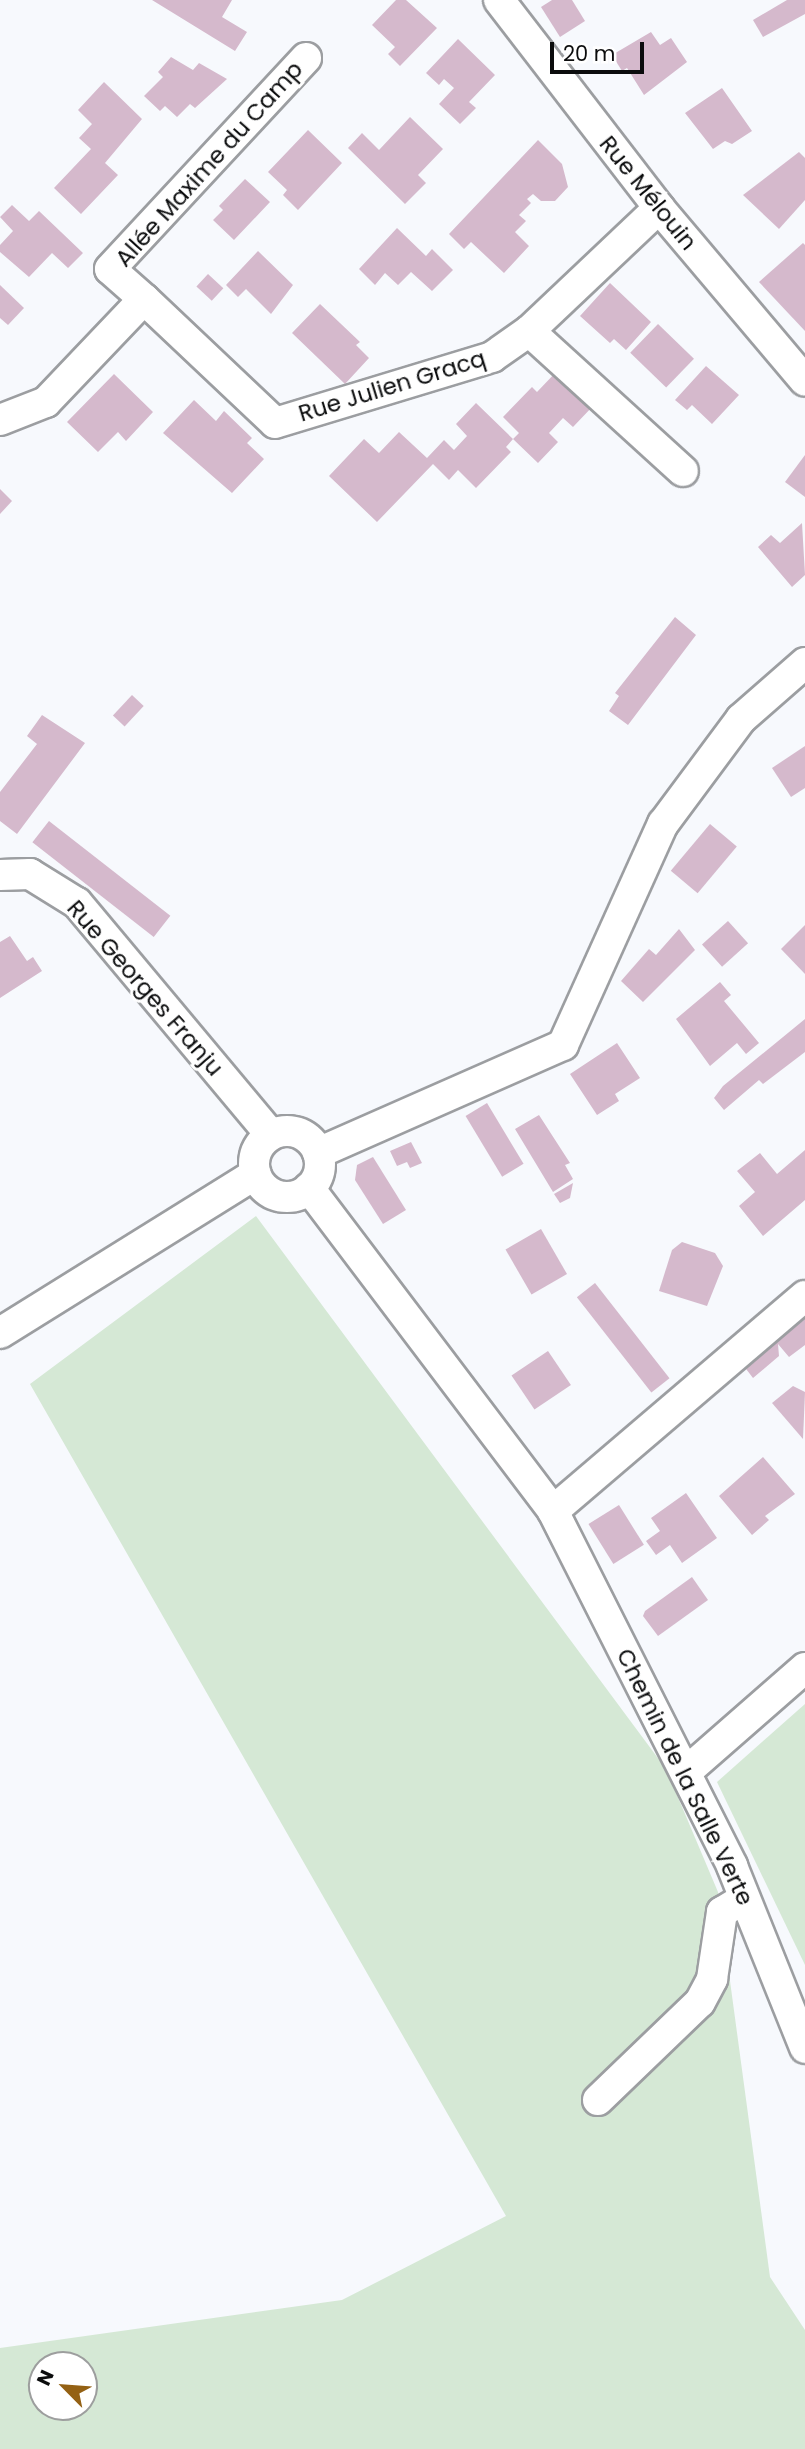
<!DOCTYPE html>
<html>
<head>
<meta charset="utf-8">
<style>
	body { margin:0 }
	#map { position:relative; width:805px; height:2449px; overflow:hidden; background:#f7f9fd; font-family:Poppins,sans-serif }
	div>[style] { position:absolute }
	.green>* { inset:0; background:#d5e8d5 }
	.building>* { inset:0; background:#d5b9cc; transform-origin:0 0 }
	.roads { filter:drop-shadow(2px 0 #9c9ea1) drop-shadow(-2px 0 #9c9ea1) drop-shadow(0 2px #9c9ea1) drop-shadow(0 -2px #9c9ea1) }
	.minor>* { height:30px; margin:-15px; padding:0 15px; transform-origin:15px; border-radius:15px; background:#fff }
	.minor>.ring { margin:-15px; padding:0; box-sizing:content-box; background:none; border:30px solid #fff; border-radius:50% }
	span { translate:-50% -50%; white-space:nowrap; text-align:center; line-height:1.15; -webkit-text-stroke:6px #fff; paint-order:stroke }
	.street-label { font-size:23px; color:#0b0c0d }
	.north { position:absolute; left:28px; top:2351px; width:70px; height:70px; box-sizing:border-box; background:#fff; border:2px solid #9d9e9e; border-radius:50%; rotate:295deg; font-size:19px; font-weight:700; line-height:28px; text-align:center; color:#0b0c0d }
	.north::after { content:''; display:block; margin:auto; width:24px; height:32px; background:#946114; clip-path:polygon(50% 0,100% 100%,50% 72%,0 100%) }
	.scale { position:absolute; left:550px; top:42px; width:94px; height:32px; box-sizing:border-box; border:4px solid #0b0c0d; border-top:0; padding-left:9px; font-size:21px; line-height:24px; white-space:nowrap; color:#0b0c0d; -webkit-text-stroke:5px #fff; paint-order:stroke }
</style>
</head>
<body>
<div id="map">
	<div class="green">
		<div style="clip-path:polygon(evenodd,256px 1216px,666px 1769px,718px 1892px,770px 2277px,805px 2330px,805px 2449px,0 2449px,0 2348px,342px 2300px,506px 2216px,30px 1384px,256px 1216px,42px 2365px,84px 2365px,84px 2407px,42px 2407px,42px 2365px)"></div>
		<div style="clip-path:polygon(805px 1704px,805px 1965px,717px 1782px)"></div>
	</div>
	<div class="building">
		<div style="clip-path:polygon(152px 0,232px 0,222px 17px,247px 32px,235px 51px)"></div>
		<div style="clip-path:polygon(396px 0,406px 0,437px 28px,400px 66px,388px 54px,395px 47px,372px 25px)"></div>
		<div style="clip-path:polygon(552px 0,572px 0,585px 21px,560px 37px,541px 7px)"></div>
		<div style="clip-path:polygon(787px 0,805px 0,805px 14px,763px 37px,753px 20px)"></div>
		<div style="clip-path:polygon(651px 32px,660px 45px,671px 38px,687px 62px,644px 95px,627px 68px,622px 71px,612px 55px)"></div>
		<div style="clip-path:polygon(458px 39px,495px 75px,469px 102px,476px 108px,460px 124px,439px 104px,454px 88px,444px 79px,439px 85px,426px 73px)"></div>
		<div style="clip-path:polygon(171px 57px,193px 70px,199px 63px,227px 79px,195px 108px,190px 104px,177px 117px,165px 106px,160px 111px,144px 96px,163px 77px,158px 72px)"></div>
		<div style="clip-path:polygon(104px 82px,142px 119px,105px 163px,118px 175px,81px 214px,54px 188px,91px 149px,79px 138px,92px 124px,78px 110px)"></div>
		<div style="clip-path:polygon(722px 88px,752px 131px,732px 144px,725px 141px,713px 149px,685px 113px)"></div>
		<div style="clip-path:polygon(410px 117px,443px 149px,418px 175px,426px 183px,405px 204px,348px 148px,362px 133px,379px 150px)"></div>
		<div style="clip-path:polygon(308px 130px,342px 163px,298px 210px,283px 195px,287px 190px,268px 172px)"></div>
		<div style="clip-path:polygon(538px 140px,562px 164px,568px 187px,555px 201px,541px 201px,533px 194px,527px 199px,531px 203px,519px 215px,526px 221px,515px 232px,529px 246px,504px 273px,471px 242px,464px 249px,449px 234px)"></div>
		<div style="clip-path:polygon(799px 152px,805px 158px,805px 200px,779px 229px,743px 195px)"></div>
		<div style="clip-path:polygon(245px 179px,270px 202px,234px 240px,213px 220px,223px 210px,219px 206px)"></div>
		<div style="clip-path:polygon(12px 205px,29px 221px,39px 211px,83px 253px,68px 268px,52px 253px,29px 277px,0 252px,0 245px,13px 231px,0 217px)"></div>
		<div style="clip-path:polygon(397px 228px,426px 256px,432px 249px,453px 270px,432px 291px,411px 272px,398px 285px,385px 273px,375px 285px,359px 269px)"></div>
		<div style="clip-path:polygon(803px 243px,805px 245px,805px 331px,759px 282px)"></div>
		<div style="clip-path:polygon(258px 251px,293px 285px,271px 314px,246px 289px,238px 297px,226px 285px)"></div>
		<div style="left:208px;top:274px;width:21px;height:17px;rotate:43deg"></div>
		<div style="clip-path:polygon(610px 283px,651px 322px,626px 350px,614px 339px,610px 343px,580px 316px)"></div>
		<div style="clip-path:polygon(0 285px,24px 308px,8px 325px,0 318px)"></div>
		<div style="clip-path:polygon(320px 304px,360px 342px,356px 345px,369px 358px,345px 384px,292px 333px)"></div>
		<div style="left:658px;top:324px;width:50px;height:40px;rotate:44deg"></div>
		<div style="clip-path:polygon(706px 366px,739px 395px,712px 424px,692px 405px,687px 410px,675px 400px)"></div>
		<div style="clip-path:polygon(558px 370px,594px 405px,573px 427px,563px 418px,549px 433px,558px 442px,538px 463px,513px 439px,519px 433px,503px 417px,532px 387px,537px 392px)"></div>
		<div style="clip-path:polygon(114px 374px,153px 412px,126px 441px,118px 432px,98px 452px,67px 422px)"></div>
		<div style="clip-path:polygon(194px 400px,216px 421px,224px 411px,252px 438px,247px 443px,264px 459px,232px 493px,163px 433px)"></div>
		<div style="clip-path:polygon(476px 403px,513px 439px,506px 447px,511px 452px,476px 488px,458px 470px,449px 480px,433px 464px,377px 522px,329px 476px,364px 439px,379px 453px,399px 432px,427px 458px,444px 440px,454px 450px,467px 436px,456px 424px)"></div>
		<div style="clip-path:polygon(805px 455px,805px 497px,785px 482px)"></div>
		<div style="clip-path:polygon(0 489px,12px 501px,0 514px)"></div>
		<div style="clip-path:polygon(802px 523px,805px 575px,792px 587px,758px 547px,771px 535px,780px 543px)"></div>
		<div style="clip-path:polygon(675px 617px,696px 635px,628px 725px,609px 711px,619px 696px,615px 693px)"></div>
		<div style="left:132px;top:695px;width:16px;height:28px;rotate:43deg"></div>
		<div style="clip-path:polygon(42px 715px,85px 743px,17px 834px,0 821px,0 792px,37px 744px,27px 736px)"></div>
		<div style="clip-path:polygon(805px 746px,805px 788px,791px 797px,772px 768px)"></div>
		<div style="left:49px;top:821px;width:154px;height:27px;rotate:38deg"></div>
		<div style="left:710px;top:824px;width:35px;height:61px;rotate:40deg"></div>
		<div style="left:728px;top:921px;width:30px;height:35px;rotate:48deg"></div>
		<div style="clip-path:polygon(805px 925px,805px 974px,781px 949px)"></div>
		<div style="clip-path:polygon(679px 929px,695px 950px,643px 1002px,621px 981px,649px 949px,656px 955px)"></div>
		<div style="clip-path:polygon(10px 936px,27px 961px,33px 957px,42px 971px,0 998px,0 942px)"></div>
		<div style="clip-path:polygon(720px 982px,731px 995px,724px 1001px,759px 1043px,746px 1054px,737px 1043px,710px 1066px,676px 1019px)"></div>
		<div style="clip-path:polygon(805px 1019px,805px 1052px,763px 1084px,759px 1080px,724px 1110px,714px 1098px,723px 1086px)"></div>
		<div style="clip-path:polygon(617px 1043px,640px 1078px,615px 1094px,619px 1101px,597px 1115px,570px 1074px)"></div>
		<div style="left:487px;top:1103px;width:71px;height:25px;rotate:59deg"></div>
		<div style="clip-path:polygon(539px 1115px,570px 1163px,565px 1165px,573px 1179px,553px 1192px,515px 1129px)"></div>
		<div style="clip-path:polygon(411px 1142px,422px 1163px,410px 1168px,407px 1162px,397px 1166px,390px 1151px)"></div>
		<div style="clip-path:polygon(805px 1150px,805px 1200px,763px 1236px,739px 1206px,755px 1192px,737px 1171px,760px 1153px,777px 1174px)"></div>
		<div style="clip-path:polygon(373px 1157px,406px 1210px,383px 1224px,355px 1180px,357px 1165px)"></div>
		<div style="clip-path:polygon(573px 1183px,570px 1198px,560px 1203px,554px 1194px)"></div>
		<div style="left:541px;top:1229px;width:52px;height:41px;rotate:60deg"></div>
		<div style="clip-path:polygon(682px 1242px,715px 1253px,723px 1266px,707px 1306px,659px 1291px,672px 1250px)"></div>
		<div style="left:595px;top:1283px;width:121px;height:23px;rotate:52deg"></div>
		<div style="clip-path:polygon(805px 1315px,805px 1345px,789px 1357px,778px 1344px,779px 1356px,753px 1378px,743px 1365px)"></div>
		<div style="left:548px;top:1351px;width:41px;height:44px;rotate:56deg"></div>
		<div style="clip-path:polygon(793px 1386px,805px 1392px,803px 1439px,772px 1403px)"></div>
		<div style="clip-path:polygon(763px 1457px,795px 1494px,765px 1516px,769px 1520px,752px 1535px,719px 1496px)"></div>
		<div style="clip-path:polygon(686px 1493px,717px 1538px,682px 1563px,670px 1545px,656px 1555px,646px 1541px,660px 1531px,651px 1518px)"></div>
		<div style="left:619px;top:1505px;width:47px;height:36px;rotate:58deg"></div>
		<div style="clip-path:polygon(692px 1577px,708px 1600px,658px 1636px,643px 1616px,645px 1611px)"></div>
	</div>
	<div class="roads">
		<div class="minor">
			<div style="left:499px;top:0;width:262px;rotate:52.4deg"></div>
			<div style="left:659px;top:208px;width:226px;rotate:49.8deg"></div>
			<div style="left:144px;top:299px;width:45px;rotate:-138.6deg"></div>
			<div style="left:110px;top:269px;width:288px;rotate:-47.1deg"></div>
			<div style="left:529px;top:331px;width:208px;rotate:42.3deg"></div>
			<div style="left:0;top:420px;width:49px;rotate:-21.4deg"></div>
			<div style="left:46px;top:402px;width:142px;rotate:-46.4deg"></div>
			<div style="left:144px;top:299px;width:180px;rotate:43.4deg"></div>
			<div style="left:275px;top:423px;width:227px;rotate:-16.9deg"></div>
			<div style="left:492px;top:357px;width:45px;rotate:-35.1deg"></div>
			<div style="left:529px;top:331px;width:179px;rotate:-43.4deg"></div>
			<div style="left:0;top:875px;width:30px;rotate:-2deg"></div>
			<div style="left:30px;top:874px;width:55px;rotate:31.7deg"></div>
			<div style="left:77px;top:903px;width:302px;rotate:50.1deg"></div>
			<div class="ring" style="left:254px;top:1131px;width:36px;height:36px"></div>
			<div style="left:318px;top:1153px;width:268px;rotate:-23.8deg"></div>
			<div style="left:563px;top:1045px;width:243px;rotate:-65.7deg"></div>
			<div style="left:663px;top:824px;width:131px;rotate:-53.4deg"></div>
			<div style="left:741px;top:719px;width:85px;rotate:-41.2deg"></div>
			<div style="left:309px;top:1188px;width:405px;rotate:52.9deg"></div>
			<div style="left:553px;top:1511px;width:398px;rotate:63.2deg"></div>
			<div style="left:732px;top:1866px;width:196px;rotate:68.1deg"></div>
			<div style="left:0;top:1333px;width:301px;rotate:-31.9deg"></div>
			<div style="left:553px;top:1511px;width:331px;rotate:-40.5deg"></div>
			<div style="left:686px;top:1772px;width:158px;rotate:-41.2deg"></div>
			<div style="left:598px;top:2100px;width:141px;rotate:-43.9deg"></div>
			<div style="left:700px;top:2002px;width:26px;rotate:-62deg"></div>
			<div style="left:712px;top:1979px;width:68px;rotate:-81.5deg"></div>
			<div style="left:722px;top:1912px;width:26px;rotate:-31deg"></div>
		</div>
	</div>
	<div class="street-label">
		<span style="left:209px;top:164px;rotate:-48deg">Allée Maxime du Camp</span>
		<span style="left:648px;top:193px;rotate:51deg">Rue Mélouin</span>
		<span style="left:392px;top:386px;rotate:-17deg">Rue Julien Gracq</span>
		<span style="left:145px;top:988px;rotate:49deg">Rue Georges Franju</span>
		<span style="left:685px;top:1777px;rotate:64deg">Chemin de la Salle Verte</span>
	</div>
	<div class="north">N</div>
	<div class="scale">20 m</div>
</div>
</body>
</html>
